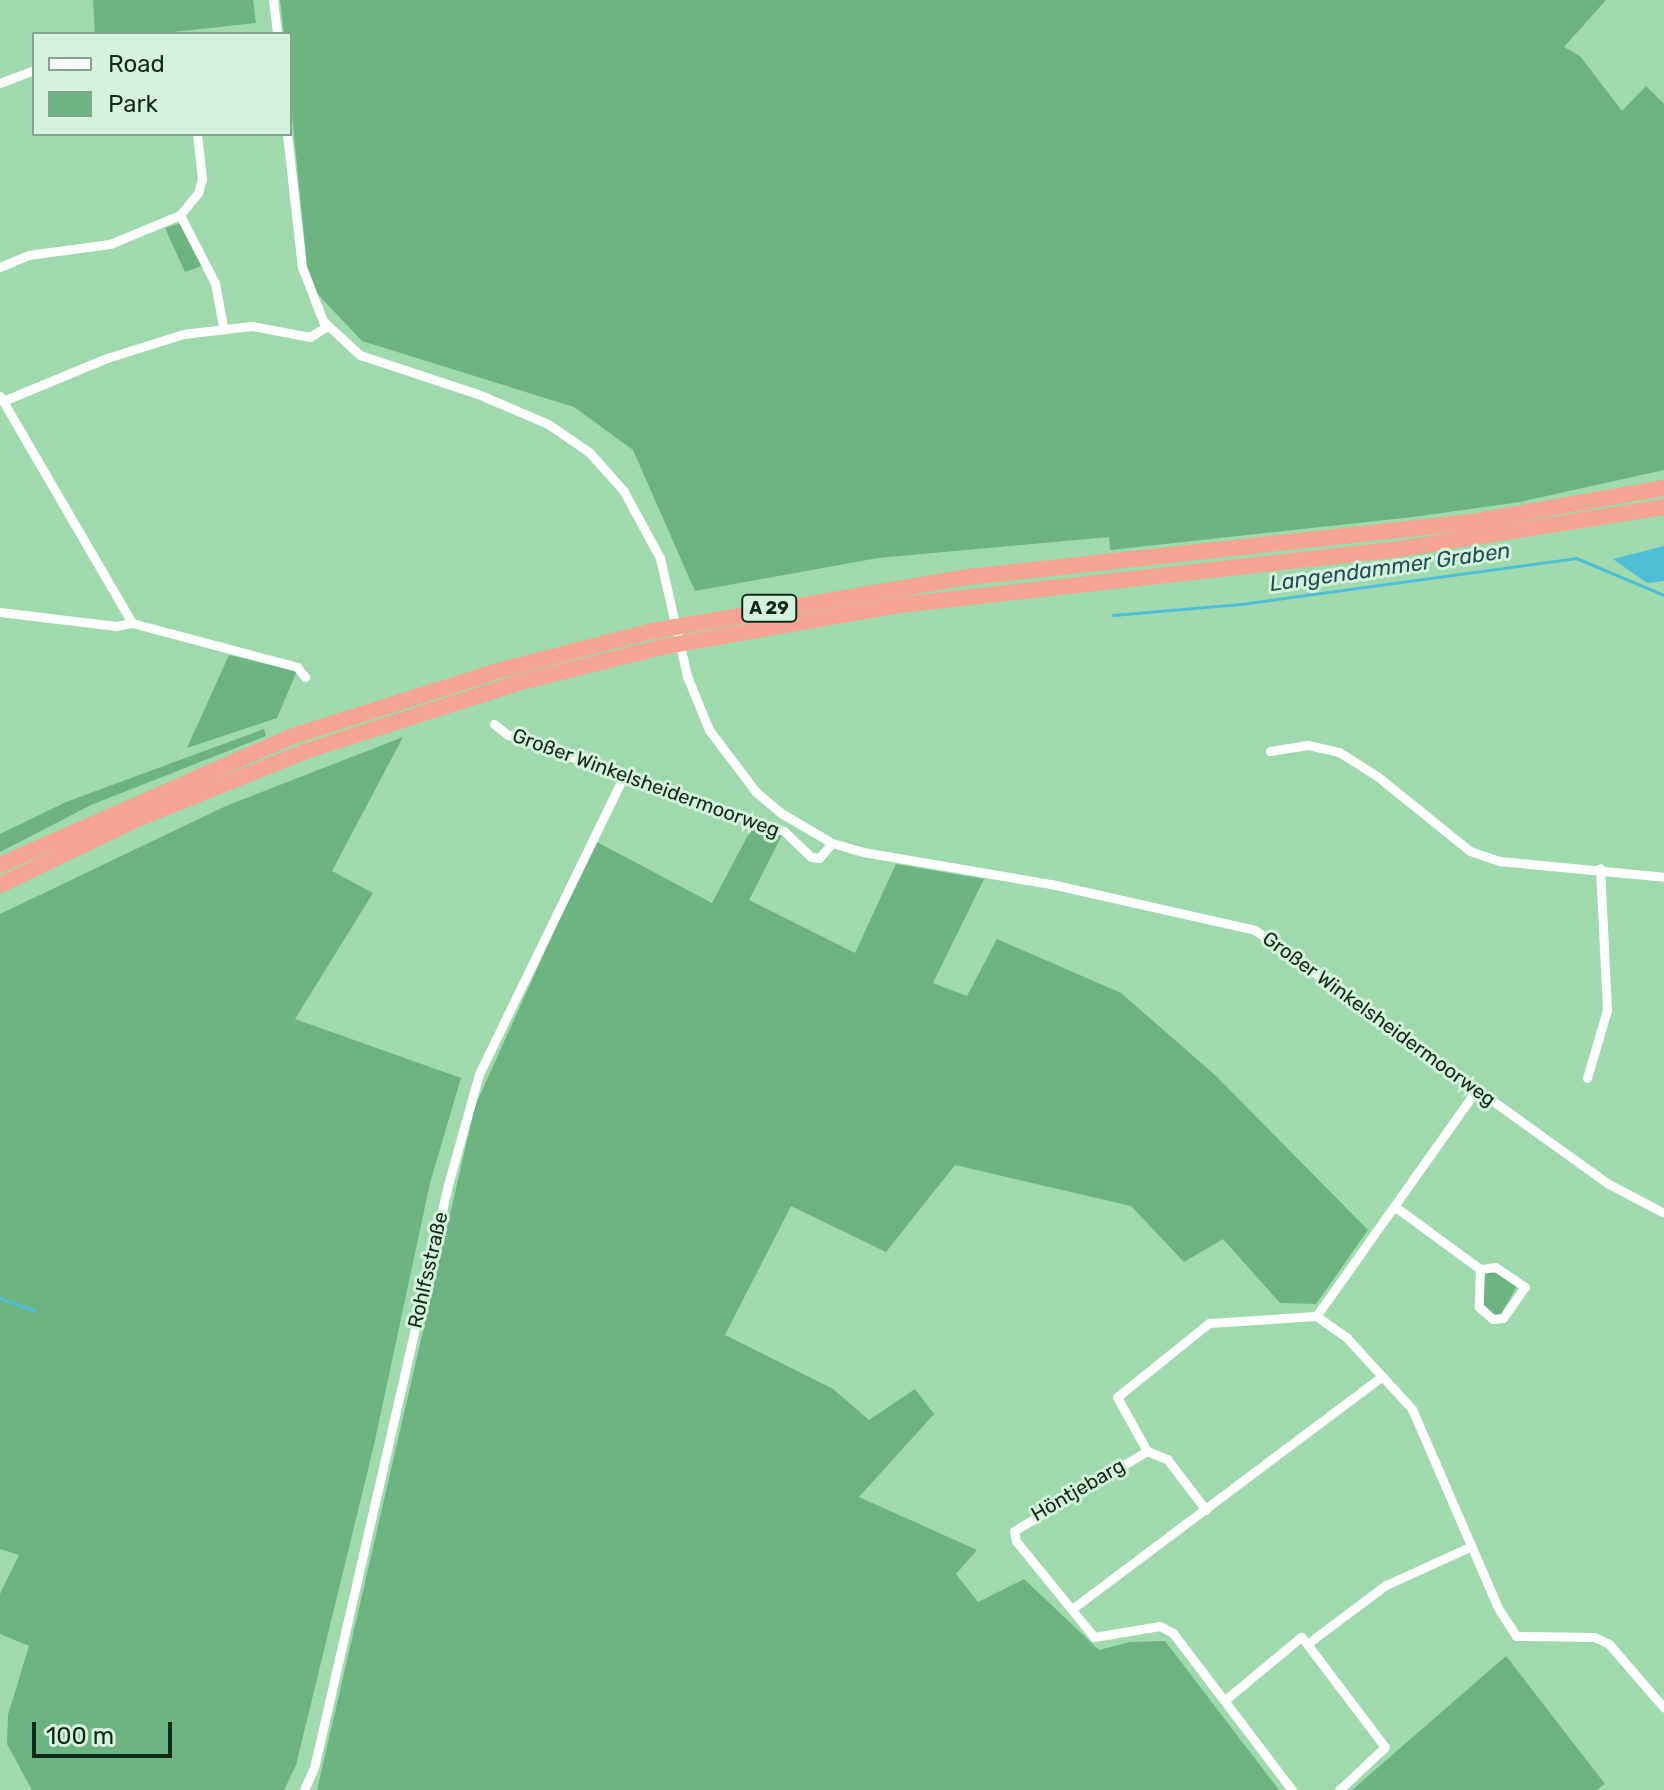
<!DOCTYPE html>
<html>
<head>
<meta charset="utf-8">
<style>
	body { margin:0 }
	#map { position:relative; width:1664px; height:1790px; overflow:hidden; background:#9edaae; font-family:Rubik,sans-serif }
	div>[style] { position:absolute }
	.green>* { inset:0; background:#6cb482 }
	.water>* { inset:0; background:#4ebfd5 }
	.stream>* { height:3px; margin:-1.5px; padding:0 1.5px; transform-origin:1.5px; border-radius:1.5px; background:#4ebfd5 }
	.minor>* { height:9px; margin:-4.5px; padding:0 4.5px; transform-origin:4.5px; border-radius:4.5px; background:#fff }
	.motorway>* { height:16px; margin:-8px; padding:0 8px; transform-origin:8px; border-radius:8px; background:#f5a392 }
	span { translate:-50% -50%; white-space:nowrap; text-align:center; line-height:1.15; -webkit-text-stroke:6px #d5f3dc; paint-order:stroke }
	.shield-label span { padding:2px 6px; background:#d5f3dc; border:2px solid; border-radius:6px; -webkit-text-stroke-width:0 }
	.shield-label { font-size:18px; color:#122a1a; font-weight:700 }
	.street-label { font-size:20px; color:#122a1a }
	.water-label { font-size:22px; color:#1f4f59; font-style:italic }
	.legend { position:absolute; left:32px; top:32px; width:260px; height:104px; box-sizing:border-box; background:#d5f3dc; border:2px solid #87a38e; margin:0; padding:10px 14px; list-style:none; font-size:24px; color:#122a1a }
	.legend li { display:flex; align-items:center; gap:16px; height:40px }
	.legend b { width:40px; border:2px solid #87a38e }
	.scale { position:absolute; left:32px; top:1722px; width:140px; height:36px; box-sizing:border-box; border:4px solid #122a1a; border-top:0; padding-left:10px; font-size:24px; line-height:28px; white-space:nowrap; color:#122a1a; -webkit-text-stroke:6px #d5f3dc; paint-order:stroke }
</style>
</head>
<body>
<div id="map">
	<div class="green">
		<div style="clip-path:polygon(93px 0,253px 0,256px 23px,154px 34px,95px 34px)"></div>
		<div style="clip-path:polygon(280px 0,1606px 0,1564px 47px,1580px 56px,1622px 111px,1646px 86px,1664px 104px,1664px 470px,1520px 502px,1413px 517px,1110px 550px,1109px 537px,878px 558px,695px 591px,633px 450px,574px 407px,362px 341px,309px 285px,290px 95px,290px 34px,284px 34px)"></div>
		<div style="clip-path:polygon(181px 223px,205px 265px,185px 272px,165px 228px)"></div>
		<div style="clip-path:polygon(229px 655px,297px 671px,277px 718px,187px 748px)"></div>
		<div style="clip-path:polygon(264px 729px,266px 736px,91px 805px,0 852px,0 834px,66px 802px)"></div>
		<div style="clip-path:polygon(403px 737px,332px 871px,373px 893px,295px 1019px,461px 1078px,430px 1183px,374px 1445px,296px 1765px,284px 1790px,32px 1790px,7px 1744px,8px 1715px,29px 1646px,0 1634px,0 1594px,19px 1555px,0 1549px,0 914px,226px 806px)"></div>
		<div style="clip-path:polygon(754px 824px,783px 833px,749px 900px,855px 953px,896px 864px,984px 879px,933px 983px,967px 996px,997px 939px,1121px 993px,1215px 1075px,1368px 1230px,1316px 1304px,1280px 1303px,1223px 1239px,1184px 1262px,1131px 1206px,955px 1165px,886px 1252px,791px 1206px,725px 1335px,833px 1389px,869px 1420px,915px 1389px,934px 1414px,859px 1497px,977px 1550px,956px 1574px,978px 1602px,1024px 1579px,1099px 1650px,1130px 1642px,1165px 1641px,1279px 1790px,317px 1790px,475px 1106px,595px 841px,712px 903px)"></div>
		<div style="clip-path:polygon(1484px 1272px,1498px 1273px,1517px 1286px,1501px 1314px,1496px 1316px,1484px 1305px)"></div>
		<div style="clip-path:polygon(1506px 1656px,1605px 1784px,1597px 1790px,1352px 1790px)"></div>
	</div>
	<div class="water">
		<div style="clip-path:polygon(1664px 546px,1664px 581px,1647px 583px,1613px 559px)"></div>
	</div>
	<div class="stream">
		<div style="left:1113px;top:615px;width:128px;rotate:-4.9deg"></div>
		<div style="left:1241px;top:604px;width:338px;rotate:-7.8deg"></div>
		<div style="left:1576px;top:558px;width:95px;rotate:22.8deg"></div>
		<div style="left:0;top:1298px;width:38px;rotate:20deg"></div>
	</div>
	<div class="minor">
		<div style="left:273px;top:0;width:34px;rotate:83deg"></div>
		<div style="left:0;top:83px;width:36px;rotate:-21deg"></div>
		<div style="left:287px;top:134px;width:134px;rotate:83.6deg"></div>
		<div style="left:302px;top:267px;width:58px;rotate:68.7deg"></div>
		<div style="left:323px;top:321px;width:50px;rotate:42.6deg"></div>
		<div style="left:360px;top:355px;width:124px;rotate:18.3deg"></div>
		<div style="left:478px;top:394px;width:76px;rotate:23.2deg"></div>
		<div style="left:548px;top:424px;width:50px;rotate:34.3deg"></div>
		<div style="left:589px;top:452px;width:51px;rotate:48.2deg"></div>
		<div style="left:623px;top:490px;width:77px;rotate:61.4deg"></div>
		<div style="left:660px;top:558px;width:121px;rotate:77.1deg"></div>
		<div style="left:687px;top:676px;width:58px;rotate:67.8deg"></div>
		<div style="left:709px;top:730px;width:78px;rotate:52.8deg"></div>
		<div style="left:756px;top:792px;width:33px;rotate:40deg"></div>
		<div style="left:781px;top:813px;width:59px;rotate:30.5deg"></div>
		<div style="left:832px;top:843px;width:32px;rotate:16deg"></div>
		<div style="left:863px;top:852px;width:191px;rotate:9.7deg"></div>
		<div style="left:1051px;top:884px;width:209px;rotate:12.7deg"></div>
		<div style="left:1255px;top:930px;width:433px;rotate:35.7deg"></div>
		<div style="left:1607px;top:1183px;width:64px;rotate:27.8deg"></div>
		<div style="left:180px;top:215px;width:76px;rotate:62.8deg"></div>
		<div style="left:215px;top:283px;width:44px;rotate:79.5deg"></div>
		<div style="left:0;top:267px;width:30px;rotate:-23deg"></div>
		<div style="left:28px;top:255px;width:83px;rotate:-7.6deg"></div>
		<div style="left:110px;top:244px;width:76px;rotate:-22.5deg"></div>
		<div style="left:180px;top:215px;width:28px;rotate:-51deg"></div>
		<div style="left:198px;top:193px;width:15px;rotate:-74deg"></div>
		<div style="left:202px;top:179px;width:45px;rotate:-96.3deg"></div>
		<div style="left:0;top:396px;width:263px;rotate:59.8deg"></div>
		<div style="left:132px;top:623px;width:171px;rotate:14.9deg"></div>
		<div style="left:297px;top:667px;width:13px;rotate:51deg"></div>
		<div style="left:3px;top:401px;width:113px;rotate:-22.5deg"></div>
		<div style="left:107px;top:358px;width:80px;rotate:-17.5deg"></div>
		<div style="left:183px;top:334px;width:69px;rotate:-6.6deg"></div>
		<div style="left:252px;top:326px;width:59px;rotate:10.7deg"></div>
		<div style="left:310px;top:337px;width:20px;rotate:-33deg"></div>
		<div style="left:0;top:612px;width:117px;rotate:6.9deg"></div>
		<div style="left:116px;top:626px;width:16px;rotate:-11deg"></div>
		<div style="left:494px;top:724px;width:18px;rotate:38deg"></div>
		<div style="left:508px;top:735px;width:292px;rotate:19.2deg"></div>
		<div style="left:784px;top:831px;width:37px;rotate:44deg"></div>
		<div style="left:811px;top:857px;width:8px;rotate:7deg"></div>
		<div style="left:819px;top:858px;width:20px;rotate:-49deg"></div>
		<div style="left:1270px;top:751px;width:38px;rotate:-9deg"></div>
		<div style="left:1308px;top:745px;width:32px;rotate:13deg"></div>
		<div style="left:1339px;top:752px;width:45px;rotate:32.3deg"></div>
		<div style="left:1377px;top:776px;width:119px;rotate:38.9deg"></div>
		<div style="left:1470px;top:851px;width:31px;rotate:19deg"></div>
		<div style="left:1499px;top:861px;width:166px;rotate:5.5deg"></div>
		<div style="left:1587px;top:1078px;width:71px;rotate:-73.6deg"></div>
		<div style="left:1607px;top:1010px;width:142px;rotate:-92.8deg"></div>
		<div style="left:1477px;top:1089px;width:278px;rotate:125.3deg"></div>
		<div style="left:1316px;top:1316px;width:38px;rotate:35deg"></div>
		<div style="left:1347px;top:1338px;width:96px;rotate:47.5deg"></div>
		<div style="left:1412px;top:1409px;width:217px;rotate:66.6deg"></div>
		<div style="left:1498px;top:1608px;width:33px;rotate:57deg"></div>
		<div style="left:1516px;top:1636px;width:78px;rotate:0.7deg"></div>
		<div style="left:1594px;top:1637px;width:17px;rotate:25deg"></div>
		<div style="left:1609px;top:1644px;width:84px;rotate:49.3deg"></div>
		<div style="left:1394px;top:1206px;width:107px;rotate:36.2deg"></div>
		<div style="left:1480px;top:1269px;width:38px;rotate:92deg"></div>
		<div style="left:1479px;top:1307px;width:18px;rotate:41deg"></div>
		<div style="left:1493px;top:1319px;width:10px;rotate:-6deg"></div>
		<div style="left:1503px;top:1318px;width:38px;rotate:-55deg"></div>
		<div style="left:1525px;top:1287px;width:36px;rotate:-146deg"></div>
		<div style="left:1495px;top:1267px;width:15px;rotate:172deg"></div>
		<div style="left:1147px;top:1451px;width:22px;rotate:22deg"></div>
		<div style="left:1167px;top:1459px;width:64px;rotate:52.6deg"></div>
		<div style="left:1072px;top:1609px;width:388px;rotate:-36.9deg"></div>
		<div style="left:1307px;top:1644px;width:129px;rotate:52.9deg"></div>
		<div style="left:1385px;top:1747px;width:63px;rotate:136.9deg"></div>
		<div style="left:1225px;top:1700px;width:99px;rotate:-39.7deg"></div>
		<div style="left:1301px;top:1637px;width:9px;rotate:49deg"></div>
		<div style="left:1307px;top:1644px;width:99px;rotate:-36.8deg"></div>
		<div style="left:1386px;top:1585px;width:94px;rotate:-24.4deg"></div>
		<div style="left:304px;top:1790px;width:24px;rotate:-66deg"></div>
		<div style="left:314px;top:1768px;width:598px;rotate:-77.06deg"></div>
		<div style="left:448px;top:1185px;width:115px;rotate:-74.4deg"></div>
		<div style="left:479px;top:1074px;width:332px;rotate:-64.1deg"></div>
		<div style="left:1292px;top:1790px;width:197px;rotate:-127.2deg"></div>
		<div style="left:1173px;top:1633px;width:15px;rotate:-152deg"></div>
		<div style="left:1160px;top:1626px;width:67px;rotate:170.5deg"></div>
		<div style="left:1094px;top:1637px;width:124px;rotate:-129.1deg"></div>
		<div style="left:1016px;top:1541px;width:10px;rotate:-101deg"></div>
		<div style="left:1014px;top:1531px;width:155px;rotate:-31deg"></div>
		<div style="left:1147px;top:1451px;width:62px;rotate:-119.1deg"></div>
		<div style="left:1117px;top:1397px;width:118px;rotate:-38.8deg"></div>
		<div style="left:1209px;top:1323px;width:107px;rotate:-3.7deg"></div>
	</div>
	<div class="motorway">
		<div style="left:0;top:865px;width:317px;rotate:-23.8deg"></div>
		<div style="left:290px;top:737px;width:225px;rotate:-17.6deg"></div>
		<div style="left:505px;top:669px;width:152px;rotate:-14.5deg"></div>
		<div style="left:652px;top:631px;width:322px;rotate:-9.7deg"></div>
		<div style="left:969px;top:577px;width:505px;rotate:-6.25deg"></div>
		<div style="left:1471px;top:522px;width:196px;rotate:-10deg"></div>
		<div style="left:0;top:885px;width:152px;rotate:-25.7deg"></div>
		<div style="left:137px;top:819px;width:182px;rotate:-21.9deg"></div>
		<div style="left:306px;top:751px;width:226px;rotate:-17.8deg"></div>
		<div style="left:521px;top:682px;width:144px;rotate:-14deg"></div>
		<div style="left:661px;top:647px;width:243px;rotate:-10deg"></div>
		<div style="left:900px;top:605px;width:496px;rotate:-6.4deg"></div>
		<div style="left:1393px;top:550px;width:274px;rotate:-9deg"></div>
	</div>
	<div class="shield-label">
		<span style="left:769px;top:608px">A 29</span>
	</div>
	<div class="street-label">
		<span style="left:646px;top:783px;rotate:20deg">Großer Winkelsheidermoorweg</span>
		<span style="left:1379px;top:1019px;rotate:36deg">Großer Winkelsheidermoorweg</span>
		<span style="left:428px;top:1270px;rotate:-77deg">Rohlfsstraße</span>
		<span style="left:1078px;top:1490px;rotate:-30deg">Höntjebarg</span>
	</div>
	<div class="water-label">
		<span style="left:1390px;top:567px;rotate:-8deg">Langendammer Graben</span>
	</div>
	<ul class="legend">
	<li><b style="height:10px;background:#fff"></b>Road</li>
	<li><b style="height:22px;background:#6cb482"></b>Park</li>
	</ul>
	<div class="scale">100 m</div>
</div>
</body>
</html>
